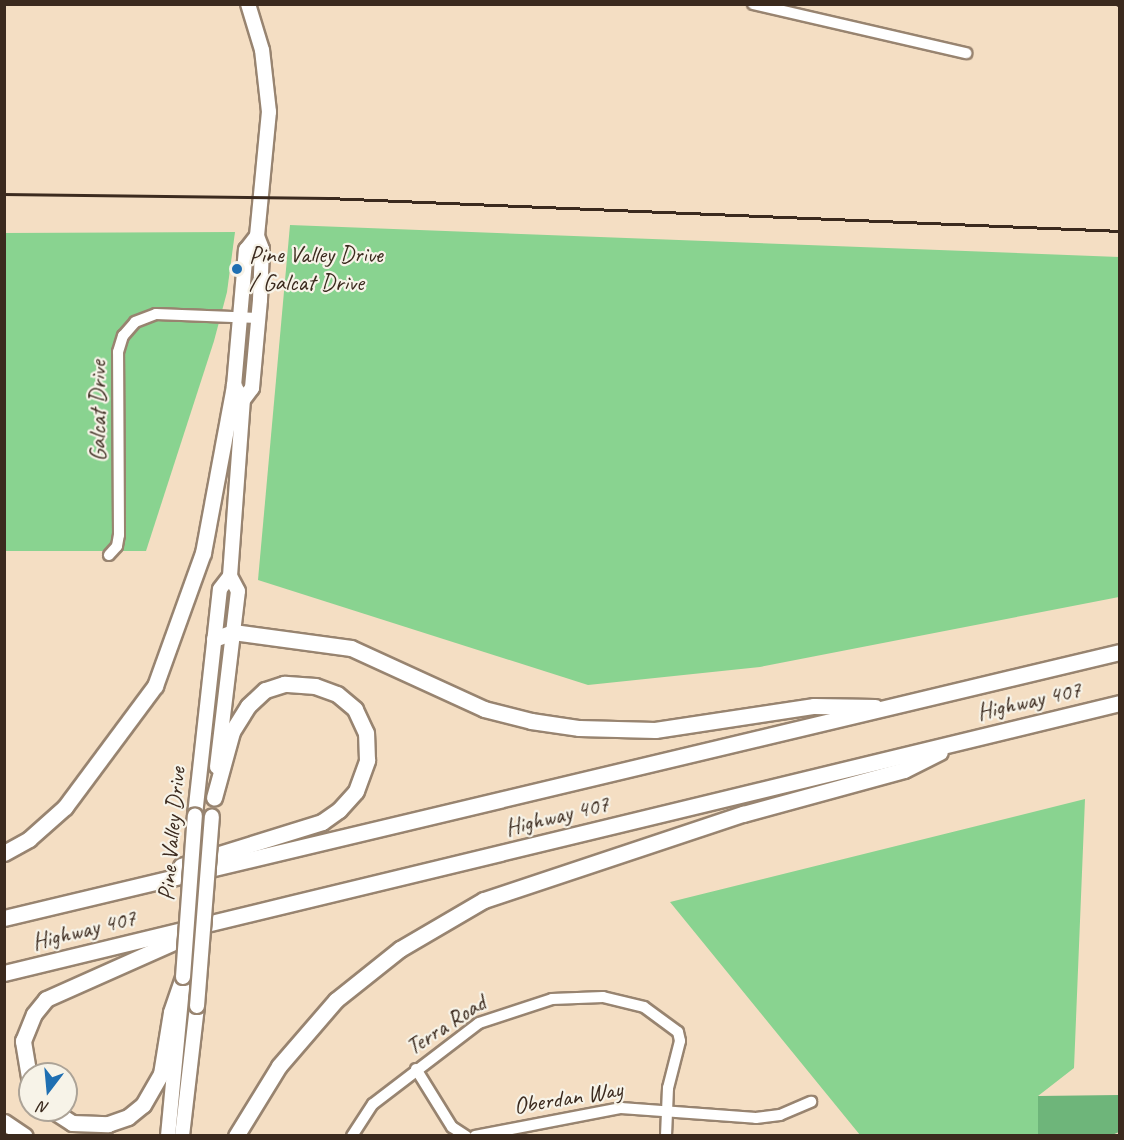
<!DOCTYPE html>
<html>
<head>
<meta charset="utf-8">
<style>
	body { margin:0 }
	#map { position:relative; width:1124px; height:1140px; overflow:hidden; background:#f4dec3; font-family:Caveat,sans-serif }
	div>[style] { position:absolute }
	.green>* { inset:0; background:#89d390 }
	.forest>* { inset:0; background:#6eb57a }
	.roads { filter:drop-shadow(2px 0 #988470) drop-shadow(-2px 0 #988470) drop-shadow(0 2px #988470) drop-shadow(0 -2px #988470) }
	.minor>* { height:10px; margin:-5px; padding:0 5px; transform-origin:5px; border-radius:5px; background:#fff }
	.major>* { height:14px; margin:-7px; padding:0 7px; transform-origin:7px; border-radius:7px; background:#fff }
	.highway>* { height:15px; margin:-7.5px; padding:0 7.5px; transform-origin:7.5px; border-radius:7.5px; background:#fff }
	.rail>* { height:3px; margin:-1.5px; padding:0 1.5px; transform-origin:1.5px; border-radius:1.5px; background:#3b2a1e }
	.bridges { filter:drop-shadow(2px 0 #988470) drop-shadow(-2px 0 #988470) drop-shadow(0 2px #988470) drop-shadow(0 -2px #988470) }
	.major-bridge>* { height:14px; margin:-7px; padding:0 7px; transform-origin:7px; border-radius:7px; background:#fff }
	.dots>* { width:16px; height:16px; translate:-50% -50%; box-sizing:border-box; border:3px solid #f7f3e8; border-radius:50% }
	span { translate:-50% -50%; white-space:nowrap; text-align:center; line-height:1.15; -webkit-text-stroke:4.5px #f7f3e8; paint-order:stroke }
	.poi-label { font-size:24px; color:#3b2a1e }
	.left { translate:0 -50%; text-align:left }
	.street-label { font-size:24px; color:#3b2a1e }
	.frame { position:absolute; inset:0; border:6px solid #3b2a1e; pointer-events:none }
	.north { position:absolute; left:18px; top:1062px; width:60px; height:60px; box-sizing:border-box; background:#f7f3e8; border:2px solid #aca397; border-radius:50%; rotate:196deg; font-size:16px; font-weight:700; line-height:24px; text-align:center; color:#3b2a1e }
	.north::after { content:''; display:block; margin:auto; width:21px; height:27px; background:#1f6fb2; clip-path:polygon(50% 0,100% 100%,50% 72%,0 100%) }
</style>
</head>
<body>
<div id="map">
	<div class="green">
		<div style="clip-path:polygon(290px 225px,1119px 257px,1119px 597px,760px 667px,588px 685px,258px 580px)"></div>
		<div style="clip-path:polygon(235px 232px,227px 292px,214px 341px,146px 551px,5px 551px,4px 233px)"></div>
		<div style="clip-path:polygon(1085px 799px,1074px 1068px,1038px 1096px,1038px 1135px,860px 1135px,670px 902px)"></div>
	</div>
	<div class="forest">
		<div style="clip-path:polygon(1119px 1095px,1119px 1132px,1110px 1136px,1038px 1135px,1038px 1096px)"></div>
	</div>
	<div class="roads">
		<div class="minor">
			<div style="left:753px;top:4px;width:219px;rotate:13deg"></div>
			<div style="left:109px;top:555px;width:12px;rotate:-48deg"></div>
			<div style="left:117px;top:546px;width:11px;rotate:-80deg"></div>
			<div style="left:119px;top:535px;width:183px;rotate:-90.3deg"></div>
			<div style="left:118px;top:352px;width:17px;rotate:-73deg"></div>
			<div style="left:123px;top:336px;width:18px;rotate:-49deg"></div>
			<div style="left:135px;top:322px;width:22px;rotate:-21deg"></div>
			<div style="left:156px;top:314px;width:102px;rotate:2.2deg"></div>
			<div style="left:416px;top:1069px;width:68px;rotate:58.2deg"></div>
			<div style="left:452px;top:1127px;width:17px;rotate:33deg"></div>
			<div style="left:352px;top:1136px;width:38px;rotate:-57deg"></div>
			<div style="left:373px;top:1104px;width:133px;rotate:-37.4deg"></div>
			<div style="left:479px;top:1023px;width:77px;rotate:-18.2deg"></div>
			<div style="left:552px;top:999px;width:51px;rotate:-2.2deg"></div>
			<div style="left:603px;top:997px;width:42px;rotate:13.7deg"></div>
			<div style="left:644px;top:1007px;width:42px;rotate:36.3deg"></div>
			<div style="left:678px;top:1032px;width:9px;rotate:77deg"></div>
			<div style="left:680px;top:1041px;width:49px;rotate:104.3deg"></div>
			<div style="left:668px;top:1088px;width:48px;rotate:92.4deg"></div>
			<div style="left:475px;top:1136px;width:149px;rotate:-10.9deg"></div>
			<div style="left:621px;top:1108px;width:135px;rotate:4.2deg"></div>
			<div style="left:756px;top:1118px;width:24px;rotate:-7deg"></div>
			<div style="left:780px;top:1115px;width:34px;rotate:-23deg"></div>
		</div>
		<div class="major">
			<div style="left:239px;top:393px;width:9px;rotate:-126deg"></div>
			<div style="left:234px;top:386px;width:137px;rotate:-85deg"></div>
			<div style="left:246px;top:250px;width:18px;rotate:-52deg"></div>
			<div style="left:217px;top:767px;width:177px;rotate:-83.2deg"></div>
			<div style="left:238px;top:591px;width:17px;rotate:-118deg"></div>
			<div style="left:230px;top:576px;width:176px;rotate:-85.8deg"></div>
			<div style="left:243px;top:400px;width:15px;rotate:-53deg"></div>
			<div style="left:252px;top:388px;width:88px;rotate:-84.8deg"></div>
			<div style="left:260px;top:300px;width:51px;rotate:-87.8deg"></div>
			<div style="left:262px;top:249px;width:14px;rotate:-111deg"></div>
			<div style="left:257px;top:236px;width:125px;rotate:-84.5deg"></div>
			<div style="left:269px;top:112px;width:62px;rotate:-96.4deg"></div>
			<div style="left:262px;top:50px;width:48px;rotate:-106.9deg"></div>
			<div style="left:195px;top:815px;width:227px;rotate:-83.7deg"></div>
			<div style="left:220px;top:589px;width:16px;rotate:-52deg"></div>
			<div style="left:168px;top:1136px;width:149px;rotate:-84.6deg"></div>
			<div style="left:182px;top:1136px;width:131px;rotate:-83.4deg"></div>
		</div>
		<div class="highway">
			<div style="left:214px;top:639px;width:20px;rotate:-20deg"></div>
			<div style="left:233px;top:632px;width:119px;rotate:7.7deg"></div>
			<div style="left:351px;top:648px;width:146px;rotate:24.6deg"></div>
			<div style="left:484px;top:709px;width:49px;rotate:14.3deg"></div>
			<div style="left:531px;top:721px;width:49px;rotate:8.3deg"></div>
			<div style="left:579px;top:728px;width:76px;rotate:1.5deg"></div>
			<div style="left:655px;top:730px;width:161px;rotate:-8.6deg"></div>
			<div style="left:814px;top:706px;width:61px;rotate:0.9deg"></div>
			<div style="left:4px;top:853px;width:29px;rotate:-29deg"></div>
			<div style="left:29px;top:839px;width:48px;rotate:-41.6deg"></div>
			<div style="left:65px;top:807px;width:151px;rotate:-53.4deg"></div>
			<div style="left:155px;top:686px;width:141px;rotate:-70.2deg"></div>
			<div style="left:203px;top:553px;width:170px;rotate:-79.5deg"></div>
			<div style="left:181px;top:866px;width:148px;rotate:-17.3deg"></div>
			<div style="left:322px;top:822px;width:21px;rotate:-35deg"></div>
			<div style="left:339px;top:810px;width:25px;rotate:-48deg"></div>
			<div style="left:356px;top:791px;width:33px;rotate:-70deg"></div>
			<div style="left:367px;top:760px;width:27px;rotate:-92deg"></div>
			<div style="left:366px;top:733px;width:26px;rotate:-115deg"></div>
			<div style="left:355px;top:709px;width:23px;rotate:-140deg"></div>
			<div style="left:337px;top:694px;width:23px;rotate:-160deg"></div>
			<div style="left:315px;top:686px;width:31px;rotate:-176deg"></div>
			<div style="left:284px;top:684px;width:20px;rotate:162deg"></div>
			<div style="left:265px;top:690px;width:23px;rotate:137deg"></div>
			<div style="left:248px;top:706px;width:31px;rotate:122deg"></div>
			<div style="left:232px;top:732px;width:68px;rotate:105.3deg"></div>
			<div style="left:4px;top:918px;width:1147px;rotate:-13.41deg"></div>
			<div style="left:4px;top:973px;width:1148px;rotate:-13.6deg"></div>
			<div style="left:30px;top:1083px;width:43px;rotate:-99.5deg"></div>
			<div style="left:23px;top:1041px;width:29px;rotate:-68deg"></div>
			<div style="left:34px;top:1014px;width:19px;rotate:-51deg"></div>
			<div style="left:46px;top:999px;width:152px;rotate:-24deg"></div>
			<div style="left:52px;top:1110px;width:24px;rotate:33deg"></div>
			<div style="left:72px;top:1123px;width:36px;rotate:2deg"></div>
			<div style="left:108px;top:1124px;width:21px;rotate:-19deg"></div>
			<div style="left:128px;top:1117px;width:19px;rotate:-39deg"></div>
			<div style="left:143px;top:1105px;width:36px;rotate:-60deg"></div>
			<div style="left:161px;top:1074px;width:63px;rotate:-80.8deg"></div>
			<div style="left:171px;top:1012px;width:37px;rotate:-71deg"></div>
			<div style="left:4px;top:1122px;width:25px;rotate:34deg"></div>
			<div style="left:236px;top:1136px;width:82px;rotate:-58.4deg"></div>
			<div style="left:279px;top:1066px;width:87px;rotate:-49.2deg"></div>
			<div style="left:336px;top:1000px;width:82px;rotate:-38.6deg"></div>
			<div style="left:400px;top:949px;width:97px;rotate:-30.3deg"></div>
			<div style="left:484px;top:900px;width:273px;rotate:-18.4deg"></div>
			<div style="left:743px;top:814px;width:167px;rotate:-15.3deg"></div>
			<div style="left:904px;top:770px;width:40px;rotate:-26.6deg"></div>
		</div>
	</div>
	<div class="rail">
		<div style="left:1116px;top:4px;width:4px;rotate:27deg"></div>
		<div style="left:4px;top:194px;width:323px;rotate:0.7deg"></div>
		<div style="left:327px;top:198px;width:794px;rotate:2.38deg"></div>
	</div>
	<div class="bridges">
		<div class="major-bridge">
			<div style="left:183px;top:977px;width:162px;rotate:-85.8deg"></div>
			<div style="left:197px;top:1006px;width:190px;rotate:-85.5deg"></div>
		</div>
	</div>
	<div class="dots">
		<div style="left:237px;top:269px;background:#1f6fb2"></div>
	</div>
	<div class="poi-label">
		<span class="left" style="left:249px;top:269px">Pine Valley Drive<br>/ Galcat Drive</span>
	</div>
	<div class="street-label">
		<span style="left:98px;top:411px;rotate:-90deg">Galcat Drive</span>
		<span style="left:1029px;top:701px;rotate:-13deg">Highway 407</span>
		<span style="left:557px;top:816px;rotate:-14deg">Highway 407</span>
		<span style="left:172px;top:834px;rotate:-85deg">Pine Valley Drive</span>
		<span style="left:84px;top:930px;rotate:-14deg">Highway 407</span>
		<span style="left:446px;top:1025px;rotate:-33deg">Terra Road</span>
		<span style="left:568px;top:1098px;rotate:-9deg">Oberdan Way</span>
	</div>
	<div class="frame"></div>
	<div class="north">N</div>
</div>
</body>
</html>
